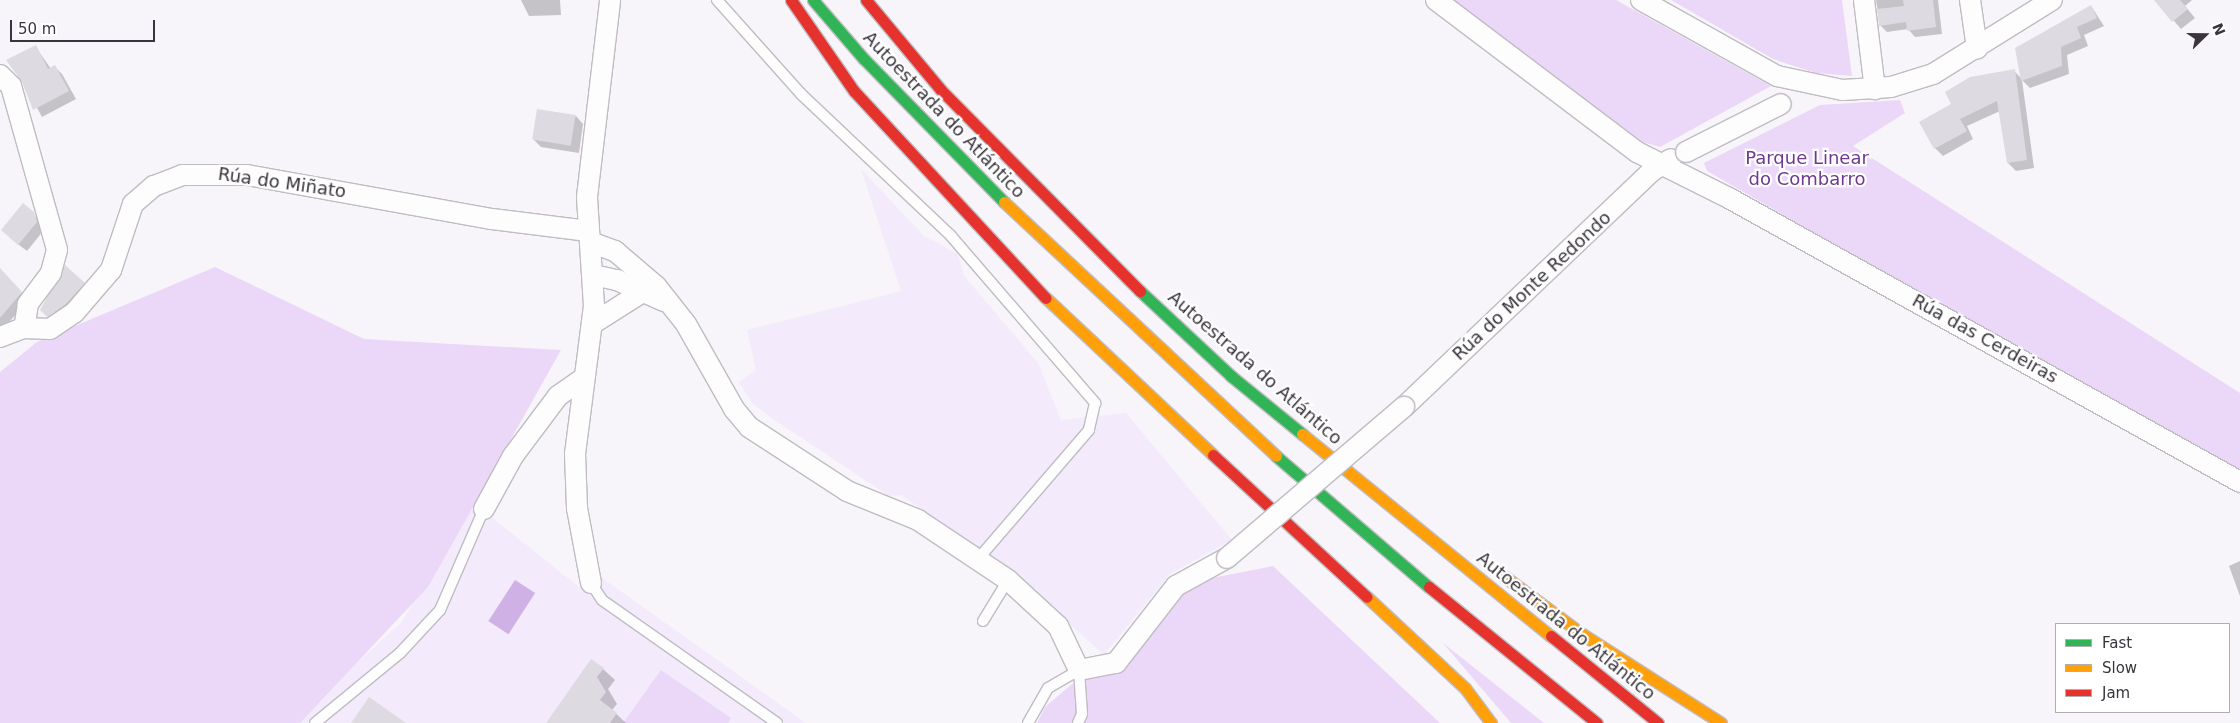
<!DOCTYPE html>
<html>
<head>
<meta charset="utf-8">
<style>
	body { margin:0 }
	#map { position:relative; width:2240px; height:723px; overflow:hidden; background:#f7f4fa; font-family:"DejaVu Sans",sans-serif }
	div>[style] { position:absolute }
	.built>* { inset:0; background:#f3eafb }
	.green>* { inset:0; background:#ebd8f9 }
	.water>* { inset:0; background:#cfb1e6; transform-origin:0 0 }
	.shadow>* { inset:0; background:#0003 }
	.building>* { inset:0; background:#dedae1; transform-origin:0 0 }
	.roads { filter:drop-shadow(1px 0 #bfbcc2) drop-shadow(-1px 0 #bfbcc2) drop-shadow(0 1px #bfbcc2) drop-shadow(0 -1px #bfbcc2) }
	.lane>* { height:10px; margin:-5px; padding:0 5px; transform-origin:5px; border-radius:5px; background:#fefdfe }
	.street>* { height:20px; margin:-10px; padding:0 10px; transform-origin:10px; border-radius:10px; background:#fefdfe }
	.fast>* { height:11px; margin:-5.5px; padding:0 5.5px; transform-origin:5.5px; border-radius:5.5px; background:#30b455 }
	.slow>* { height:11px; margin:-5.5px; padding:0 5.5px; transform-origin:5.5px; border-radius:5.5px; background:#ff9f0a }
	.jam>* { height:11px; margin:-5.5px; padding:0 5.5px; transform-origin:5.5px; border-radius:5.5px; background:#e5322d }
	.bridges { filter:drop-shadow(1px 0 #bfbcc2) drop-shadow(-1px 0 #bfbcc2) drop-shadow(0 1px #bfbcc2) drop-shadow(0 -1px #bfbcc2) }
	.street-bridge>* { height:20px; margin:-10px; padding:0 10px; transform-origin:10px; border-radius:10px; background:#fefdfe }
	span { translate:-50% -50%; white-space:nowrap; text-align:center; line-height:1.15; -webkit-text-stroke:4.5px #fff; paint-order:stroke }
	.street-label { font-size:18px; color:#39343d }
	.park-label { font-size:18px; color:#6e398f }
	.legend { position:absolute; left:2055px; top:623px; width:175px; height:90px; box-sizing:border-box; background:#fff; border:1px solid #b0aeb1; margin:0; padding:6px 9px; list-style:none; font-size:15px; color:#39343d }
	.legend li { display:flex; align-items:center; gap:10px; height:25px }
	.legend b { width:25px; border:1px solid #b0aeb1 }
	.north { position:absolute; left:2180px; top:10px; width:50px; height:50px; -webkit-text-stroke:4px #fff; paint-order:stroke; rotate:68deg; font-size:14px; font-weight:700; line-height:20px; text-align:center; color:#39343d }
	.north::after { content:''; display:block; margin:auto; width:18px; height:22px; background:#39343d; clip-path:polygon(50% 0,100% 100%,50% 72%,0 100%) }
	.scale { position:absolute; left:10px; top:20px; width:145px; height:22px; box-sizing:border-box; border:2px solid #39343d; border-top:0; padding-left:6px; font-size:15px; line-height:18px; white-space:nowrap; color:#39343d; -webkit-text-stroke:4px #fff; paint-order:stroke }
</style>
</head>
<body>
<div id="map">
	<div class="built">
		<div style="clip-path:polygon(861px 169px,924px 236px,958px 254px,964px 276px,1038px 363px,1061px 420px,1126px 413px,1232px 540px,1170px 574px,1104px 655px,1003px 564px,901px 495px,889px 496px,770px 417px,752px 403px,739px 382px,756px 370px,747px 330px,901px 291px)"></div>
		<div style="clip-path:polygon(470px 500px,579px 587px,602px 578px,806px 723px,290px 723px,402px 622px)"></div>
	</div>
	<div class="green">
		<div style="clip-path:polygon(1451px 0,1616px 0,1771px 86px,1660px 147px,1643px 142px)"></div>
		<div style="clip-path:polygon(1671px 0,1842px 0,1852px 76px,1816px 73px,1773px 59px)"></div>
		<div style="clip-path:polygon(1900px 100px,1905px 113px,1853px 146px,2240px 393px,2240px 478px,1707px 171px,1704px 163px,1820px 105px)"></div>
		<div style="clip-path:polygon(215px 267px,364px 339px,561px 350px,428px 587px,300px 723px,0 723px,0 372px,37px 342px)"></div>
		<div style="clip-path:polygon(1273px 566px,1440px 723px,1037px 723px,1045px 707px,1192px 582px)"></div>
		<div style="clip-path:polygon(1443px 643px,1544px 723px,1511px 723px)"></div>
		<div style="clip-path:polygon(661px 670px,731px 718px,728px 723px,623px 723px)"></div>
	</div>
	<div class="water">
		<div style="left:515px;top:580px;width:24px;height:49px;rotate:33deg"></div>
	</div>
	<div class="shadow">
		<div style="clip-path:polygon(521px 0,560px 0,561px 15px,529px 16px)"></div>
		<div style="clip-path:polygon(1876px 0,1938px 0,1942px 34px,1915px 37px,1908px 29px,1887px 32px,1880px 25px)"></div>
		<div style="clip-path:polygon(2156px 0,2192px 0,2185px 6px,2195px 18px,2181px 29px)"></div>
		<div style="clip-path:polygon(2091px 6px,2104px 26px,2084px 35px,2088px 46px,2067px 55px,2069px 74px,2030px 88px,2022px 80px,2034px 168px,2016px 171px,2008px 163px,2000px 111px,1967px 126px,1973px 139px,1943px 156px,1935px 148px,1920px 122px,2014px 71px,2022px 79px)"></div>
		<div style="clip-path:polygon(35px 46px,51px 69px,55px 67px,62px 74px,76px 99px,42px 117px,23px 82px)"></div>
		<div style="clip-path:polygon(576px 116px,583px 124px,579px 153px,541px 147px,534px 140px)"></div>
		<div style="clip-path:polygon(33px 213px,44px 230px,27px 251px,10px 238px)"></div>
		<div style="clip-path:polygon(0 276px,29px 300px,0 332px)"></div>
		<div style="clip-path:polygon(84px 284px,91px 291px,55px 324px,42px 310px,51px 315px)"></div>
		<div style="clip-path:polygon(2240px 561px,2240px 596px,2229px 566px)"></div>
		<div style="clip-path:polygon(603px 669px,615px 680px,608px 689px,617px 704px,612px 710px,626px 723px,547px 723px)"></div>
	</div>
	<div class="building">
		<div style="clip-path:polygon(1903px 0,1933px 0,1936px 27px,1907px 31px,1906px 22px,1879px 26px,1877px 9px,1904px 6px)"></div>
		<div style="clip-path:polygon(2154px 0,2180px 0,2188px 9px,2172px 22px)"></div>
		<div style="clip-path:polygon(2091px 5px,2097px 18px,2077px 27px,2081px 38px,2061px 47px,2062px 66px,2021px 81px,2015px 48px)"></div>
		<div style="clip-path:polygon(36px 45px,48px 69px,55px 65px,69px 91px,33px 110px,22px 82px,6px 60px)"></div>
		<div style="clip-path:polygon(2015px 69px,2027px 160px,2007px 163px,1997px 101px,1960px 119px,1967px 131px,1934px 149px,1919px 122px,1951px 104px,1945px 92px,1970px 77px)"></div>
		<div style="left:537px;top:109px;width:39px;height:31px;rotate:9deg"></div>
		<div style="clip-path:polygon(23px 203px,34px 212px,37px 222px,18px 245px,1px 230px)"></div>
		<div style="clip-path:polygon(65px 265px,85px 283px,66px 304px,47px 317px,40px 310px)"></div>
		<div style="clip-path:polygon(0 268px,22px 292px,0 318px)"></div>
		<div style="clip-path:polygon(591px 659px,604px 668px,597px 677px,606px 692px,600px 700px,617px 713px,610px 723px,546px 723px)"></div>
		<div style="clip-path:polygon(369px 697px,406px 723px,351px 723px)"></div>
	</div>
	<div class="roads">
		<div class="lane">
			<div style="left:717px;top:0;width:126px;rotate:48.2deg"></div>
			<div style="left:801px;top:94px;width:207px;rotate:43.4deg"></div>
			<div style="left:951px;top:236px;width:221px;rotate:49.2deg"></div>
			<div style="left:1095px;top:403px;width:28px;rotate:103deg"></div>
			<div style="left:1089px;top:430px;width:169px;rotate:130.7deg"></div>
			<div style="left:591px;top:583px;width:20px;rotate:57deg"></div>
			<div style="left:602px;top:600px;width:214px;rotate:35.1deg"></div>
			<div style="left:983px;top:621px;width:48px;rotate:-58.6deg"></div>
			<div style="left:315px;top:723px;width:110px;rotate:-39.5deg"></div>
			<div style="left:400px;top:653px;width:59px;rotate:-47.1deg"></div>
			<div style="left:440px;top:610px;width:110px;rotate:-66.5deg"></div>
			<div style="left:1028px;top:723px;width:40px;rotate:-60.3deg"></div>
			<div style="left:1048px;top:688px;width:36px;rotate:-30deg"></div>
			<div style="left:1079px;top:670px;width:44px;rotate:86.1deg"></div>
			<div style="left:1082px;top:714px;width:10px;rotate:114deg"></div>
		</div>
		<div class="street">
			<div style="left:1436px;top:0;width:252px;rotate:37.1deg"></div>
			<div style="left:1637px;top:152px;width:103px;rotate:26.6deg"></div>
			<div style="left:1729px;top:198px;width:585px;rotate:29.06deg"></div>
			<div style="left:1641px;top:0;width:156px;rotate:29.2deg"></div>
			<div style="left:1777px;top:76px;width:67px;rotate:12deg"></div>
			<div style="left:1843px;top:90px;width:48px;rotate:-3.6deg"></div>
			<div style="left:1891px;top:87px;width:44px;rotate:-17.2deg"></div>
			<div style="left:1933px;top:74px;width:140px;rotate:-31.9deg"></div>
			<div style="left:1864px;top:0;width:90px;rotate:83deg"></div>
			<div style="left:1970px;top:0;width:49px;rotate:81.7deg"></div>
			<div style="left:0;top:75px;width:16px;rotate:45deg"></div>
			<div style="left:11px;top:86px;width:170px;rotate:74.3deg"></div>
			<div style="left:57px;top:250px;width:24px;rotate:105deg"></div>
			<div style="left:51px;top:273px;width:39px;rotate:127deg"></div>
			<div style="left:28px;top:304px;width:24px;rotate:99deg"></div>
			<div style="left:590px;top:242px;width:27px;rotate:20deg"></div>
			<div style="left:615px;top:251px;width:54px;rotate:40.5deg"></div>
			<div style="left:656px;top:286px;width:48px;rotate:51.7deg"></div>
			<div style="left:686px;top:324px;width:98px;rotate:60.5deg"></div>
			<div style="left:734px;top:409px;width:23px;rotate:50deg"></div>
			<div style="left:749px;top:427px;width:117px;rotate:33.1deg"></div>
			<div style="left:847px;top:491px;width:77px;rotate:22.2deg"></div>
			<div style="left:918px;top:520px;width:108px;rotate:33.7deg"></div>
			<div style="left:1008px;top:580px;width:68px;rotate:42.6deg"></div>
			<div style="left:1058px;top:626px;width:49px;rotate:64.5deg"></div>
			<div style="left:1079px;top:670px;width:38px;rotate:-11deg"></div>
			<div style="left:1116px;top:663px;width:98px;rotate:-52.1deg"></div>
			<div style="left:1176px;top:586px;width:58px;rotate:-28.8deg"></div>
			<div style="left:593px;top:275px;width:25px;rotate:12deg"></div>
			<div style="left:617px;top:280px;width:51px;rotate:24.1deg"></div>
			<div style="left:592px;top:324px;width:62px;rotate:-32.4deg"></div>
			<div style="left:0;top:337px;width:26px;rotate:-21deg"></div>
			<div style="left:24px;top:328px;width:26px;rotate:2deg"></div>
			<div style="left:50px;top:329px;width:29px;rotate:-34deg"></div>
			<div style="left:74px;top:313px;width:57px;rotate:-49.3deg"></div>
			<div style="left:111px;top:270px;width:70px;rotate:-71.6deg"></div>
			<div style="left:133px;top:204px;width:28px;rotate:-41deg"></div>
			<div style="left:154px;top:186px;width:30px;rotate:-21deg"></div>
			<div style="left:182px;top:175px;width:65px"></div>
			<div style="left:247px;top:175px;width:249px;rotate:10.2deg"></div>
			<div style="left:492px;top:219px;width:97px;rotate:7.1deg"></div>
			<div style="left:1404px;top:407px;width:342px;rotate:-43.6deg"></div>
			<div style="left:1652px;top:171px;width:22px;rotate:-32deg"></div>
			<div style="left:484px;top:509px;width:60px;rotate:-61.3deg"></div>
			<div style="left:513px;top:456px;width:75px;rotate:-53.1deg"></div>
			<div style="left:558px;top:396px;width:32px;rotate:-35deg"></div>
			<div style="left:591px;top:583px;width:76px;rotate:-100.6deg"></div>
			<div style="left:577px;top:508px;width:54px;rotate:-92.1deg"></div>
			<div style="left:575px;top:454px;width:149px;rotate:-82.7deg"></div>
			<div style="left:594px;top:306px;width:109px;rotate:-93.7deg"></div>
			<div style="left:587px;top:197px;width:198px;rotate:-83.3deg"></div>
		</div>
		<div class="fast">
			<div style="left:813px;top:0;width:78px;rotate:49.2deg"></div>
			<div style="left:864px;top:59px;width:200px;rotate:45.6deg"></div>
			<div style="left:1140px;top:291px;width:125px;rotate:43deg"></div>
			<div style="left:1231px;top:376px;width:92px;rotate:39.2deg"></div>
			<div style="left:1276px;top:456px;width:201px;rotate:40.6deg"></div>
		</div>
		<div class="slow">
			<div style="left:1004px;top:202px;width:372px;rotate:43deg"></div>
			<div style="left:1046px;top:298px;width:229px;rotate:43.2deg"></div>
			<div style="left:1302px;top:434px;width:321px;rotate:39.1deg"></div>
			<div style="left:1501px;top:574px;width:101px;rotate:36.5deg"></div>
			<div style="left:1582px;top:634px;width:165px;rotate:32.6deg"></div>
			<div style="left:1367px;top:597px;width:134px;rotate:42.9deg"></div>
			<div style="left:1465px;top:688px;width:44px;rotate:53.4deg"></div>
		</div>
		<div class="jam">
			<div style="left:791px;top:0;width:111px;rotate:55.3deg"></div>
			<div style="left:854px;top:91px;width:282px;rotate:47.2deg"></div>
			<div style="left:866px;top:0;width:117px;rotate:50.2deg"></div>
			<div style="left:941px;top:90px;width:283px;rotate:45.3deg"></div>
			<div style="left:1213px;top:455px;width:209px;rotate:42.7deg"></div>
			<div style="left:1429px;top:587px;width:216px;rotate:39deg"></div>
			<div style="left:1551px;top:636px;width:138px;rotate:39.1deg"></div>
		</div>
	</div>
	<div class="bridges">
		<div class="street-bridge">
			<div style="left:1686px;top:152px;width:106px;rotate:-26.8deg"></div>
			<div style="left:1227px;top:558px;width:233px;rotate:-40.5deg"></div>
		</div>
	</div>
	<div class="street-label">
		<span style="left:944px;top:115px;rotate:46deg">Autoestrada do Atlántico</span>
		<span style="left:282px;top:183px;rotate:8deg">Rúa do Miñato</span>
		<span style="left:1532px;top:286px;rotate:-43deg">Rúa do Monte Redondo</span>
		<span style="left:1985px;top:339px;rotate:29deg">Rúa das Cerdeiras</span>
		<span style="left:1255px;top:368px;rotate:41deg">Autoestrada do Atlántico</span>
		<span style="left:1566px;top:626px;rotate:39deg">Autoestrada do Atlántico</span>
	</div>
	<div class="park-label">
		<span style="left:1807px;top:169px">Parque Linear<br>do Combarro</span>
	</div>
	<ul class="legend">
	<li><b style="height:6px;background:#30b455"></b>Fast</li>
	<li><b style="height:6px;background:#ff9f0a"></b>Slow</li>
	<li><b style="height:6px;background:#e5322d"></b>Jam</li>
	</ul>
	<div class="north">N</div>
	<div class="scale">50 m</div>
</div>
</body>
</html>
